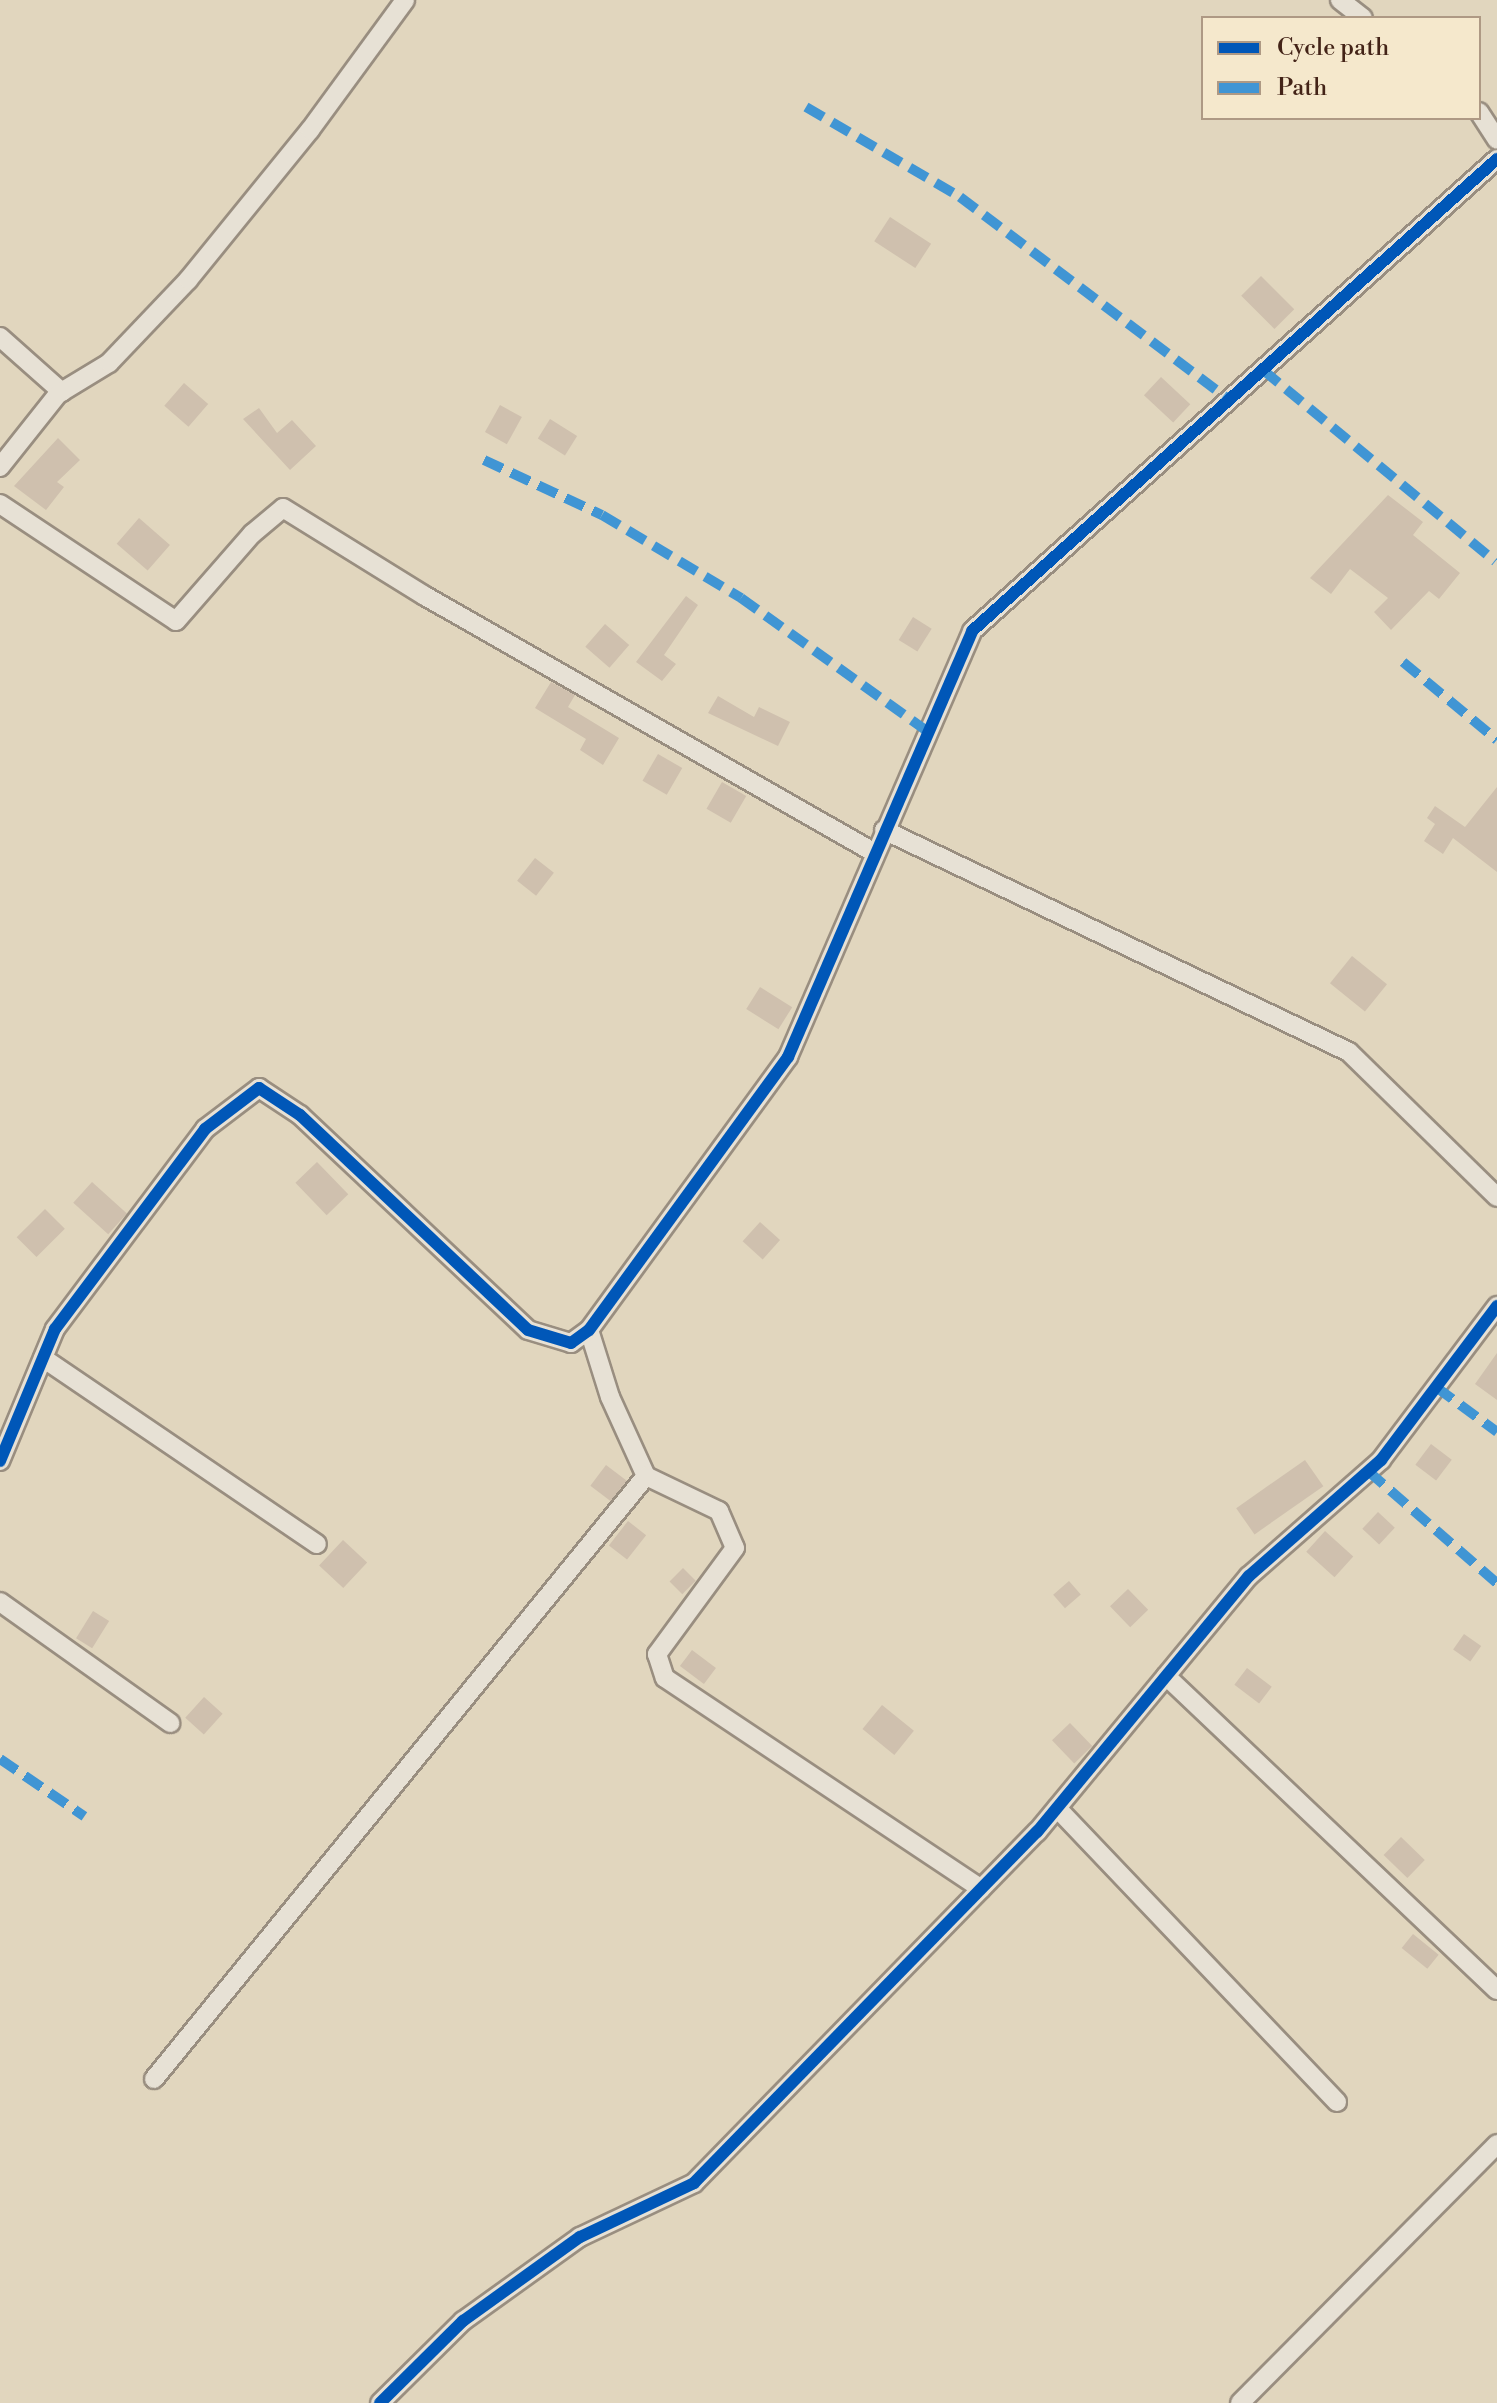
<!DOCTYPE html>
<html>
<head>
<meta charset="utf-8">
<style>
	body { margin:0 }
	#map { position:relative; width:1497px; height:2403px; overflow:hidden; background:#e1d6be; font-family:"Libre Bodoni",serif }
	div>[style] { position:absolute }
	.building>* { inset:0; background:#cfc0ae; transform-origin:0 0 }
	.roads { filter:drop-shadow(2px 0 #998e80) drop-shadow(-2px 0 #998e80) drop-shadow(0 2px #998e80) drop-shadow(0 -2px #998e80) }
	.minor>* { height:18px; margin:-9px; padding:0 9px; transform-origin:9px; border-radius:9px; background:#e7e1d5 }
	.quiet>* { height:10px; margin-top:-5px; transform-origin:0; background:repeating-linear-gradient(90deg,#4095d4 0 20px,transparent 0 30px) }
	.cycleway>* { height:12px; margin:-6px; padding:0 6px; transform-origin:6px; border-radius:6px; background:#0057b8 }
	span { translate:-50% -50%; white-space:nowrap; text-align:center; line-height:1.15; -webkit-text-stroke:7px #f5e8cc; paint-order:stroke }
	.legend { position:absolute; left:1201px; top:16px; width:280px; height:104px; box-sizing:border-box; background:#f5e8cc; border:2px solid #ae9984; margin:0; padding:10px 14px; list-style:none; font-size:24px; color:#432317 }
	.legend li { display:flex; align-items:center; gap:16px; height:40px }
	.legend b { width:40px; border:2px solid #ae9984 }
</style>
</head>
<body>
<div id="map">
	<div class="building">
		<div style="left:890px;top:217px;width:49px;height:29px;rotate:33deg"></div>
		<div style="left:1261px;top:276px;width:47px;height:28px;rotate:45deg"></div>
		<div style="left:1161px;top:377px;width:40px;height:25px;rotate:43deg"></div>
		<div style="left:184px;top:383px;width:32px;height:30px;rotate:41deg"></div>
		<div style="left:500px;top:405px;width:25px;height:31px;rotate:29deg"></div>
		<div style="clip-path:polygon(259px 408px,277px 433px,292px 420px,316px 446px,290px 470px,243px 419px)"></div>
		<div style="left:550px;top:419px;width:32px;height:23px;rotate:32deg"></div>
		<div style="clip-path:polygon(58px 438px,80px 460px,57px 482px,64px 487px,46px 510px,14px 486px)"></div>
		<div style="clip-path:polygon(1388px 495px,1423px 522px,1413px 535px,1460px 573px,1439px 599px,1429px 591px,1391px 630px,1374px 612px,1388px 598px,1350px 569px,1331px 594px,1310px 578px)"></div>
		<div style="left:139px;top:518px;width:41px;height:34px;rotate:41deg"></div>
		<div style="clip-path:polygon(686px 596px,698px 605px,664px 655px,676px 664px,662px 681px,636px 662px)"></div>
		<div style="left:913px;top:617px;width:22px;height:27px;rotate:32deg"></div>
		<div style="left:605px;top:624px;width:32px;height:30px;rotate:41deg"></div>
		<div style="clip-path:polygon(551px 682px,575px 695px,568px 707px,619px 738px,603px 765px,580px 750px,586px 739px,535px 708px)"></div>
		<div style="clip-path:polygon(718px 696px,754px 717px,759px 707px,790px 722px,778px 746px,708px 713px)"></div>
		<div style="left:658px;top:754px;width:28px;height:31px;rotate:30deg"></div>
		<div style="left:722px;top:782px;width:28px;height:31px;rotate:30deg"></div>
		<div style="clip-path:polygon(1497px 787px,1497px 872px,1453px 838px,1443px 854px,1424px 841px,1435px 824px,1427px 818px,1435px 806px,1465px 827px)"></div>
		<div style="left:535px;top:858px;width:24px;height:29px;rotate:38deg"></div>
		<div style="left:1352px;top:956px;width:45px;height:35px;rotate:39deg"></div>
		<div style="left:760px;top:987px;width:38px;height:26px;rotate:32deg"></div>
		<div style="left:317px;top:1162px;width:45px;height:30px;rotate:46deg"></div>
		<div style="left:92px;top:1182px;width:47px;height:28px;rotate:42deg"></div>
		<div style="left:45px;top:1209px;width:28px;height:40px;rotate:45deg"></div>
		<div style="left:760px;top:1222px;width:27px;height:26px;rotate:42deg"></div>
		<div style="clip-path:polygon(1497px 1353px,1497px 1400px,1475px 1384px)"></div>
		<div style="left:1431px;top:1444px;width:26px;height:26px;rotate:37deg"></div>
		<div style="left:1305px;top:1460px;width:32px;height:84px;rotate:55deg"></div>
		<div style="left:606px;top:1465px;width:26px;height:26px;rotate:37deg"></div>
		<div style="left:1378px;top:1512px;width:23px;height:23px;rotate:43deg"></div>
		<div style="left:628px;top:1521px;width:23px;height:31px;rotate:38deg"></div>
		<div style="left:1325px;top:1531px;width:38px;height:28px;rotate:42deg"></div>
		<div style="left:343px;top:1540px;width:33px;height:35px;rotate:43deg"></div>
		<div style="left:683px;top:1568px;width:18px;height:19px;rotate:45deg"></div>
		<div style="left:1069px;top:1581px;width:18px;height:21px;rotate:49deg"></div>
		<div style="left:1128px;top:1589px;width:29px;height:25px;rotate:46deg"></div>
		<div style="left:93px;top:1611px;width:19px;height:32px;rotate:32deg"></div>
		<div style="left:1464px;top:1634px;width:21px;height:19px;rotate:35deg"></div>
		<div style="left:692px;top:1650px;width:30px;height:20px;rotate:37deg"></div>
		<div style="left:1247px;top:1668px;width:31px;height:21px;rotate:37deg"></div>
		<div style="left:204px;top:1697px;width:25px;height:28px;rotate:42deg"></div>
		<div style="left:882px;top:1705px;width:41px;height:31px;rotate:39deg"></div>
		<div style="left:1070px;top:1723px;width:32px;height:25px;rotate:46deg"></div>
		<div style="left:1401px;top:1837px;width:33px;height:25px;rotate:44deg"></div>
		<div style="left:1413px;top:1934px;width:33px;height:18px;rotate:39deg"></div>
	</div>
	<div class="roads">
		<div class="minor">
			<div style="left:1340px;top:0;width:29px;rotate:38deg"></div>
			<div style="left:1479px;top:112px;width:33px;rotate:57deg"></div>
			<div style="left:0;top:337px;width:83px;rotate:41.6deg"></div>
			<div style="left:0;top:467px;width:93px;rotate:-51.5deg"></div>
			<div style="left:58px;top:394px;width:60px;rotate:-31.3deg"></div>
			<div style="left:109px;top:363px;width:115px;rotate:-46.4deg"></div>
			<div style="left:188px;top:280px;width:193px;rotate:-50.9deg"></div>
			<div style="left:310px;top:130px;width:161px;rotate:-53.8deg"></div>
			<div style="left:0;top:504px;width:211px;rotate:33.6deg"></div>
			<div style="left:176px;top:621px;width:116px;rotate:-48.9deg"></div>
			<div style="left:252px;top:534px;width:40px;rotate:-40deg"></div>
			<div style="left:283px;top:508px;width:167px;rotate:31.8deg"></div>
			<div style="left:425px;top:596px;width:518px;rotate:29.73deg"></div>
			<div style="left:884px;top:830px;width:515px;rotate:25.52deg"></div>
			<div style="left:1349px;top:1052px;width:207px;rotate:44.4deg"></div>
			<div style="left:589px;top:1330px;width:70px;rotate:72.6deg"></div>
			<div style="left:610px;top:1397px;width:87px;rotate:65.5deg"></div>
			<div style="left:646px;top:1476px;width:81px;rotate:25.6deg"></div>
			<div style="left:719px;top:1511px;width:40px;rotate:66.6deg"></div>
			<div style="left:735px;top:1548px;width:132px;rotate:126.3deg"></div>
			<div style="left:657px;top:1654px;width:25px;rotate:72deg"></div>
			<div style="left:665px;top:1678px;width:380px;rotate:33.7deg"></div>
			<div style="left:43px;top:1358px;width:331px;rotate:34.2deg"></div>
			<div style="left:0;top:1461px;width:143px;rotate:-67.4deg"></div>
			<div style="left:55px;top:1329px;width:250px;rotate:-53.1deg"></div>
			<div style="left:205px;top:1129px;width:68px;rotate:-37.2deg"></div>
			<div style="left:259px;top:1088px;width:49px;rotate:33.4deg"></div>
			<div style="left:300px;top:1115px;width:313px;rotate:43.3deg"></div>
			<div style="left:528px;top:1330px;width:45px;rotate:16.8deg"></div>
			<div style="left:571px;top:1343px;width:22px;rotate:-36deg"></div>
			<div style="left:589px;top:1330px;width:338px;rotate:-53.9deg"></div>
			<div style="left:788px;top:1057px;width:464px;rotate:-66.6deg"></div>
			<div style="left:972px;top:631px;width:706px;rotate:-41.96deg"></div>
			<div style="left:0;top:1602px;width:209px;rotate:35.4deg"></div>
			<div style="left:1166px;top:1676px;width:456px;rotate:43.5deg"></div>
			<div style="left:1057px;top:1808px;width:406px;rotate:46.4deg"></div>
			<div style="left:154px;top:2079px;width:778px;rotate:-50.79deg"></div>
			<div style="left:380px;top:2403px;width:117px;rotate:-44.7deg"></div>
			<div style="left:463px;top:2321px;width:144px;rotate:-35.7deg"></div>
			<div style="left:580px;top:2237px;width:126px;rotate:-25.3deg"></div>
			<div style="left:694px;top:2183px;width:491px;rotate:-45.7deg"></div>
			<div style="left:1037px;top:1832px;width:332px;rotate:-50.4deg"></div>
			<div style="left:1249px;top:1576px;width:176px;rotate:-41.3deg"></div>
			<div style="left:1381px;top:1460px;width:193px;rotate:-53deg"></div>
			<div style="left:1240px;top:2403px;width:365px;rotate:-45.2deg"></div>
		</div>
	</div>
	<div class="quiet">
		<div style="left:806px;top:107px;width:178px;rotate:30.3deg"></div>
		<div style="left:960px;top:197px;width:337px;rotate:37deg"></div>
		<div style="left:1263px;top:370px;width:301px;rotate:39.5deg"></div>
		<div style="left:484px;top:460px;width:130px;rotate:25deg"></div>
		<div style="left:602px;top:515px;width:162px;rotate:30.8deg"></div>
		<div style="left:741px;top:598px;width:229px;rotate:35.6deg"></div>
		<div style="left:1403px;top:662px;width:122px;rotate:39.7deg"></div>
		<div style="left:1436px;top:1387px;width:76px;rotate:36.4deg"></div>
		<div style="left:1368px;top:1471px;width:171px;rotate:41deg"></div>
		<div style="left:0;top:1759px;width:102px;rotate:34.2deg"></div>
	</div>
	<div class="cycleway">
		<div style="left:0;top:1461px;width:143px;rotate:-67.4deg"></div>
		<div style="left:55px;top:1329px;width:250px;rotate:-53.1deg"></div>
		<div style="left:205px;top:1129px;width:68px;rotate:-37.2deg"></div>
		<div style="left:259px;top:1088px;width:49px;rotate:33.4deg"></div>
		<div style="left:300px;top:1115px;width:313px;rotate:43.3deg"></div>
		<div style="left:528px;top:1330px;width:45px;rotate:16.8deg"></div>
		<div style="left:571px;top:1343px;width:22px;rotate:-36deg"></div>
		<div style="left:589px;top:1330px;width:338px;rotate:-53.9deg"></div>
		<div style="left:788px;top:1057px;width:464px;rotate:-66.6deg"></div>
		<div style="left:972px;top:631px;width:706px;rotate:-41.96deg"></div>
		<div style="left:380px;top:2403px;width:117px;rotate:-44.7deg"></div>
		<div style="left:463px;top:2321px;width:144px;rotate:-35.7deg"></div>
		<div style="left:580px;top:2237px;width:126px;rotate:-25.3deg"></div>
		<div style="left:694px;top:2183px;width:491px;rotate:-45.7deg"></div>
		<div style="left:1037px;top:1832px;width:332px;rotate:-50.4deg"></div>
		<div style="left:1249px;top:1576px;width:176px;rotate:-41.3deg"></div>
		<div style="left:1381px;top:1460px;width:193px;rotate:-53deg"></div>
	</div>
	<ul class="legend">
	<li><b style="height:10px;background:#0057b8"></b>Cycle path</li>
	<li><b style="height:10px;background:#4095d4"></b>Path</li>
	</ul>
</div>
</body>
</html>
